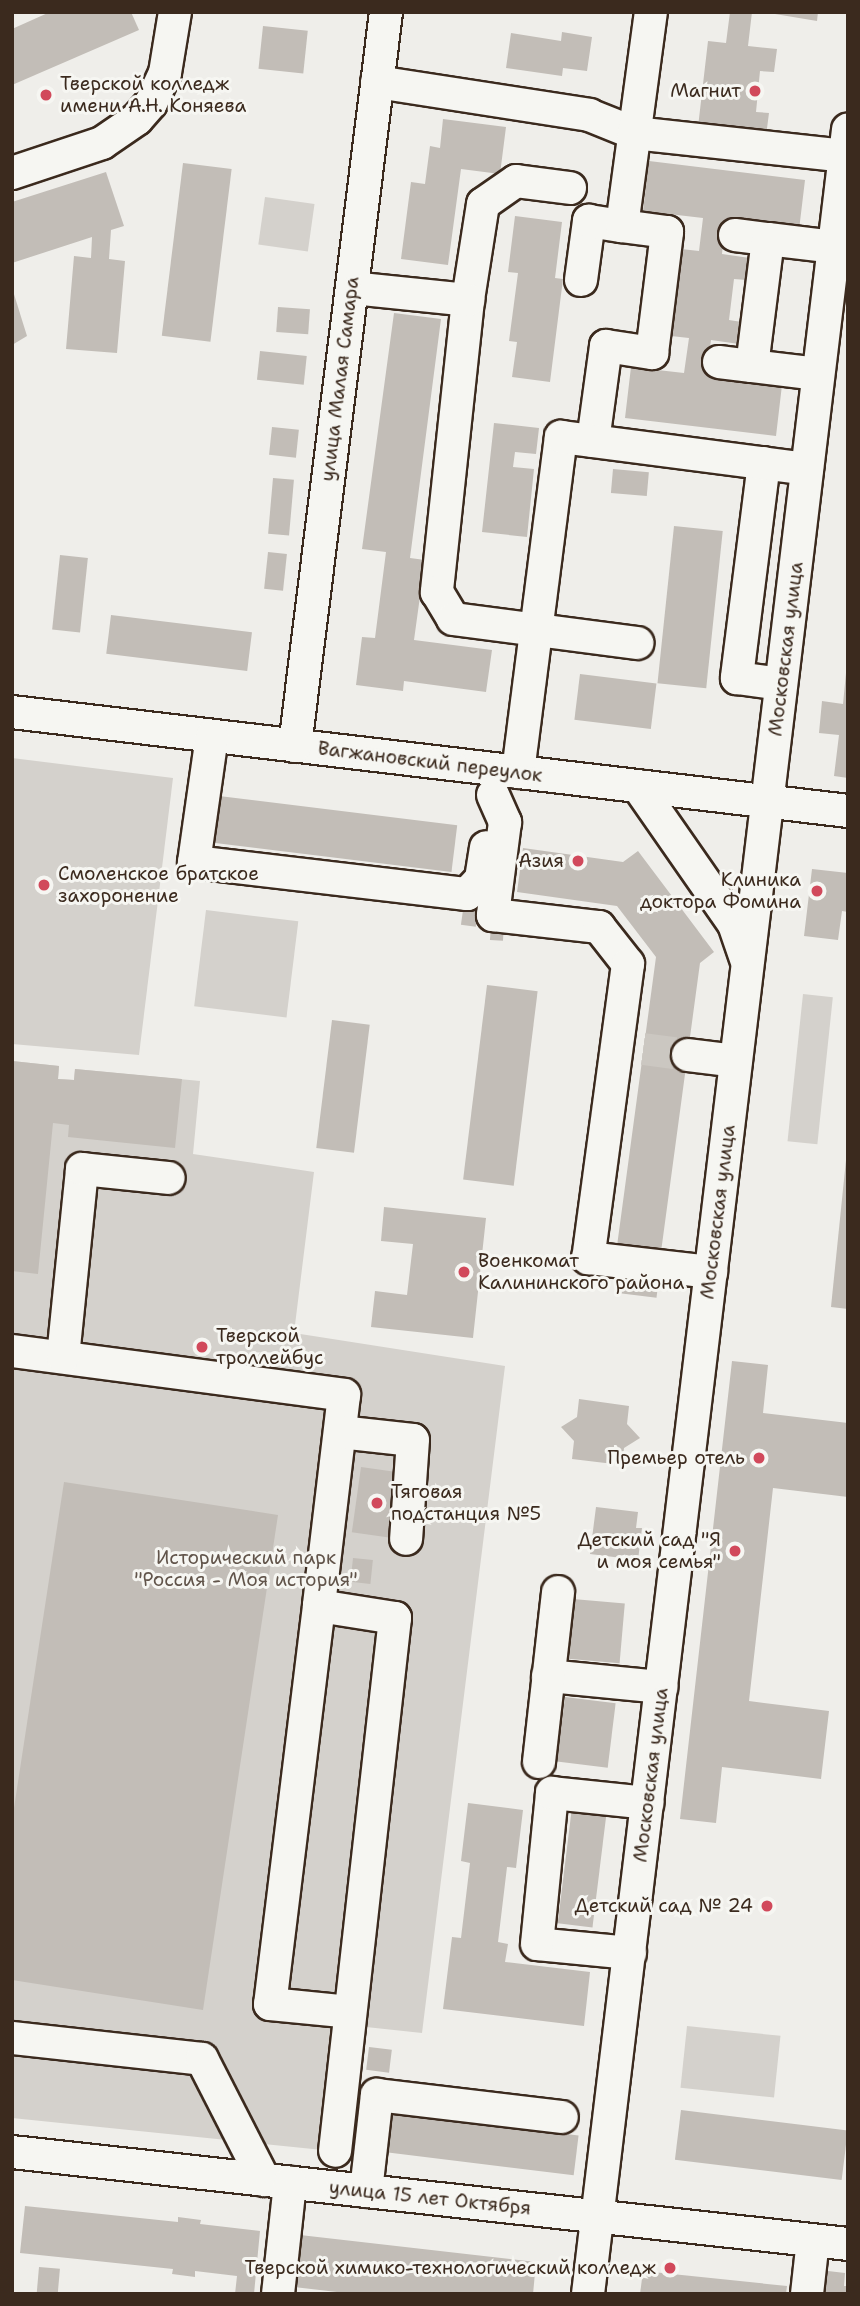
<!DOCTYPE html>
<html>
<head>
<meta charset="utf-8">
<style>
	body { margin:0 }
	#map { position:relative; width:860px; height:2306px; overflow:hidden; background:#efeeea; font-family:"Shantell Sans",sans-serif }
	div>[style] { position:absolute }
	.green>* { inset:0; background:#d4d1cc; transform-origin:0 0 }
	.building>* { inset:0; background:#c2bdb7; transform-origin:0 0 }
	.minor-tunnel>* { height:32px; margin-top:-16px; transform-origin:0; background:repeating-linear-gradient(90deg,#cbc7c1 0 32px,transparent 0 48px) }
	.roads { filter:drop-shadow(2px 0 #3b2a1e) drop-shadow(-2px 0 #3b2a1e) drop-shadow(0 2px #3b2a1e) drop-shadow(0 -2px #3b2a1e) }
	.minor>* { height:32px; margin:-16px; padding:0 16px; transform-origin:16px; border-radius:16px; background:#f6f6f2 }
	.dots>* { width:19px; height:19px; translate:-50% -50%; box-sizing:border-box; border:4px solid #f6f6f2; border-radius:50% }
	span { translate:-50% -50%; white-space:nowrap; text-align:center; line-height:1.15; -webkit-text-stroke:6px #f6f6f2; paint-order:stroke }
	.poi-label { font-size:19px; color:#3b2a1e }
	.left { translate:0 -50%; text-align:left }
	.right { translate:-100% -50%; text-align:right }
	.street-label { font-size:19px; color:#3b2a1e }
	.park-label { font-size:19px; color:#61544a }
	.frame { position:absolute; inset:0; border:14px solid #3b2a1e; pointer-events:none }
</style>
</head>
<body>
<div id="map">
	<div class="green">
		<div style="left:265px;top:197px;width:50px;height:48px;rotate:8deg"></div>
		<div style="clip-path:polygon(12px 758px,173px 778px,139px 1055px,12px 1044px)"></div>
		<div style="left:206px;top:910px;width:93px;height:97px;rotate:7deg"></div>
		<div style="left:803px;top:994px;width:30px;height:148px;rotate:6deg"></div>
		<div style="clip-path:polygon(12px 1061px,59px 1066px,58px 1079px,74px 1080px,75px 1069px,200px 1081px,193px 1154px,314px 1172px,294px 1333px,505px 1366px,422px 2033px,366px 2027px,352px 2153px,12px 2118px)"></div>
		<div style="left:687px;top:2026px;width:94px;height:62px;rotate:6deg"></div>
	</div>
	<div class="building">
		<div style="clip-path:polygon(50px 12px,131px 12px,139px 30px,12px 85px,12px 29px)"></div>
		<div style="clip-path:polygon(730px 12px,752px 12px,748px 46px,777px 49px,774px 72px,760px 71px,756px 112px,769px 113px,766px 136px,698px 127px,708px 41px,726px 43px)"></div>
		<div style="clip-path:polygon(763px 12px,818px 12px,817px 21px)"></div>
		<div style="left:263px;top:26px;width:45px;height:43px;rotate:6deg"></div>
		<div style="clip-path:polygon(562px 32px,592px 37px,587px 71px,563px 68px,562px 76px,506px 68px,511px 33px,561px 41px)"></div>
		<div style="clip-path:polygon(443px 119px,506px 127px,500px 174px,461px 169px,448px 265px,401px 259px,411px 182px,425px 184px,430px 146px,440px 148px)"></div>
		<div style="clip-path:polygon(649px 161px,805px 180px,799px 230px,725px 221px,722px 254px,750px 258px,747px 280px,734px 279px,729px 320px,742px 322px,739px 344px,711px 340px,706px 376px,782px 385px,776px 436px,625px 418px,631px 367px,684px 373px,689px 338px,671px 336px,681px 249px,699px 251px,703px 218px,643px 211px)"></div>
		<div style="left:183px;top:163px;width:49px;height:174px;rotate:7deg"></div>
		<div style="clip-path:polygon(106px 172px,124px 226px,111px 230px,109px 259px,125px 261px,117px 353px,66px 349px,74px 256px,91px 258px,92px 237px,12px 263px,12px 202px)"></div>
		<div style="clip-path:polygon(515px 216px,562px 222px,555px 278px,563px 279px,550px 382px,512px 377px,517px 342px,509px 341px,518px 273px,508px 272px)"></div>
		<div style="clip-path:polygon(13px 291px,27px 336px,12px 345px,12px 292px)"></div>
		<div style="left:278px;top:307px;width:32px;height:25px;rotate:4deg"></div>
		<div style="clip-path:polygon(394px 313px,441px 319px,410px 558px,425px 560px,414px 640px,492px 650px,486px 692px,404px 681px,403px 691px,356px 685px,362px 637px,375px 638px,386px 552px,362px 549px)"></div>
		<div style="left:260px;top:351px;width:47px;height:29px;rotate:6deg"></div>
		<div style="clip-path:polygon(494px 423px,539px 428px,536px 454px,515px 452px,513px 467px,534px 469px,527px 537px,482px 532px)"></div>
		<div style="left:272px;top:427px;width:27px;height:28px;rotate:6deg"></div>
		<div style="left:613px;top:469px;width:36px;height:24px;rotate:5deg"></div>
		<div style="left:273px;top:478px;width:21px;height:56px;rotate:5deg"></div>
		<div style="left:674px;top:526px;width:49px;height:158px;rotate:6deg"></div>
		<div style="left:268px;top:552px;width:19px;height:37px;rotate:6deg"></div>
		<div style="left:60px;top:555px;width:28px;height:75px;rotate:6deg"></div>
		<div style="left:111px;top:615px;width:142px;height:39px;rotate:7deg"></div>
		<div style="clip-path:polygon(846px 673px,848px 673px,848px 778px,834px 776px,839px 735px,819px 733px,822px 701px,843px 704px)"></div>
		<div style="left:580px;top:674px;width:77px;height:46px;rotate:7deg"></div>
		<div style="left:219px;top:796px;width:240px;height:47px;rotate:7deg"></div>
		<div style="clip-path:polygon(523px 848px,623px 862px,638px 851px,714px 952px,700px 963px,661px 1252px,617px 1246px,656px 957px,617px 906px,517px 892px)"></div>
		<div style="clip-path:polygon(812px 869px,848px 873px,848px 912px,842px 911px,838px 940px,804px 936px)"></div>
		<div style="left:464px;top:903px;width:15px;height:22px;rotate:8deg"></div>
		<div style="left:491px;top:925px;width:13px;height:15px;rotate:4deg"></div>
		<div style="left:487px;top:985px;width:51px;height:196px;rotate:7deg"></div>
		<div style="left:332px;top:1020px;width:38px;height:129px;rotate:7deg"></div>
		<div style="clip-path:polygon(12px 1061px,59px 1066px,58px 1079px,74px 1080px,75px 1069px,182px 1079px,175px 1148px,68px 1137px,69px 1125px,53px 1123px,38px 1274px,12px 1271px)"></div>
		<div style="clip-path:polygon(846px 1160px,848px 1160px,848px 1309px,831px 1307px)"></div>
		<div style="clip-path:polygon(384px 1207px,486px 1218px,473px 1338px,371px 1327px,375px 1291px,407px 1295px,413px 1244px,381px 1241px)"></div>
		<div style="left:618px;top:1275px;width:41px;height:18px;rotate:7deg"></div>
		<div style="clip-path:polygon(732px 1361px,768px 1365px,763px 1413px,848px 1423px,848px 1497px,773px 1488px,749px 1701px,829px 1711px,821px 1779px,722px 1767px,716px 1823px,680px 1819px)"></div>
		<div style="clip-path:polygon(579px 1399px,629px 1406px,627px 1424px,640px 1438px,624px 1448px,622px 1465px,572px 1459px,574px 1441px,561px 1427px,577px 1417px)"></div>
		<div style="left:361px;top:1467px;width:41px;height:66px;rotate:8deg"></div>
		<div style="clip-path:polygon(64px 1482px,278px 1515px,203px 2010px,12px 1980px,12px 1821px)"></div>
		<div style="clip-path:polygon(596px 1507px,638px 1512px,636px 1528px,642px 1528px,638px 1560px,590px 1554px)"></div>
		<div style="left:353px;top:1558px;width:20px;height:24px;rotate:6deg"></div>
		<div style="left:573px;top:1599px;width:52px;height:60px;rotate:5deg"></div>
		<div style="left:565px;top:1697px;width:51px;height:65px;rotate:7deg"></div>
		<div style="clip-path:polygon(468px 1803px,523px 1810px,516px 1868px,507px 1867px,498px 1942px,508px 1944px,505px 1962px,590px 1972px,584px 2026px,443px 2009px,452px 1937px,461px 1938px,470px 1863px,461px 1861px)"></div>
		<div style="left:572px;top:1807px;width:35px;height:117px;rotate:7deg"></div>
		<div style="left:369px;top:2047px;width:23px;height:23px;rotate:7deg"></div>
		<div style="left:681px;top:2110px;width:168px;height:50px;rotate:7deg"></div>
		<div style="left:387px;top:2112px;width:193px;height:40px;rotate:7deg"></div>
		<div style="clip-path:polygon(25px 2206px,178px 2222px,178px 2217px,201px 2220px,200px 2224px,260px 2231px,254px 2294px,235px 2294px,237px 2276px,195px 2271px,195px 2277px,172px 2274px,173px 2269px,20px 2253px)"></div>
		<div style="clip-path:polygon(300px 2235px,536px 2262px,533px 2294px,354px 2294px,294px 2287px)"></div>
		<div style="left:39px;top:2267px;width:21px;height:27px;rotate:5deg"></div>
		<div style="clip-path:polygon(643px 2271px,787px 2286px,786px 2294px,640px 2294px)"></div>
		<div style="clip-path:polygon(828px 2271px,845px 2273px,844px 2286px,848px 2286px,848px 2294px,825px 2294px)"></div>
	</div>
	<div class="minor-tunnel">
		<div style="left:643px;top:1049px;width:45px;rotate:7.6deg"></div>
	</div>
	<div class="roads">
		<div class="minor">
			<div style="left:377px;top:82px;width:215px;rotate:8.8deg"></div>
			<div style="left:589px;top:115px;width:48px;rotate:21.8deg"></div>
			<div style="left:634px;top:133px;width:212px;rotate:6.2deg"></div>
			<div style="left:12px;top:173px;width:95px;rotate:-18.4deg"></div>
			<div style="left:102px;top:143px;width:42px;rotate:-34.4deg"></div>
			<div style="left:137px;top:119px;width:21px;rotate:-49deg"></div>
			<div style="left:151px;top:103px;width:33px;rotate:-65deg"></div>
			<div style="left:165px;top:73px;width:62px;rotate:-80.7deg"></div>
			<div style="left:570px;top:188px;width:54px;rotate:-172.6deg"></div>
			<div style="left:516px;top:181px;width:40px;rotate:145.1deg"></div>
			<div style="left:483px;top:204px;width:97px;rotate:98.9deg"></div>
			<div style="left:468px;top:300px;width:294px;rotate:96.1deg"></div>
			<div style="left:437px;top:592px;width:31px;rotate:59deg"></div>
			<div style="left:453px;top:619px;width:186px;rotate:7.4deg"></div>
			<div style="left:735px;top:235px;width:33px;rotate:7deg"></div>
			<div style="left:581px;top:280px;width:60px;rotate:-82.3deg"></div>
			<div style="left:589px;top:221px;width:33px;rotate:9deg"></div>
			<div style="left:352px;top:288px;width:117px;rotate:5.9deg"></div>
			<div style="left:719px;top:362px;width:33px;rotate:7deg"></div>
			<div style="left:818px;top:374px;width:66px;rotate:-173.1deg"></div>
			<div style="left:752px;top:366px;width:128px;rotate:-82.8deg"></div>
			<div style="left:768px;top:239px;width:66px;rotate:6.9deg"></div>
			<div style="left:593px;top:441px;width:96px;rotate:-82.2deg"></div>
			<div style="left:606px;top:346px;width:47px;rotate:8.7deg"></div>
			<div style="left:652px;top:353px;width:122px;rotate:-82.9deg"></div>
			<div style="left:667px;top:232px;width:45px;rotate:-172.4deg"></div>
			<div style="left:622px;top:226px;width:216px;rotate:-82.3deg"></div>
			<div style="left:764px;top:463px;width:217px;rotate:97.2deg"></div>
			<div style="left:737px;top:678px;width:44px;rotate:7.8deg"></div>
			<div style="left:12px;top:712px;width:842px;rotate:6.75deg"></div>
			<div style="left:212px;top:736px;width:127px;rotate:98.1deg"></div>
			<div style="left:194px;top:862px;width:275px;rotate:6.7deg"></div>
			<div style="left:467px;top:894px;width:21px;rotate:-47deg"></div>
			<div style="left:481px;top:879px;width:32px;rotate:-81deg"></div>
			<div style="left:295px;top:746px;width:740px;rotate:-82.93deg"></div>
			<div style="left:518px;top:772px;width:338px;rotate:-82.7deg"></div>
			<div style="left:561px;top:437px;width:248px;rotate:7.4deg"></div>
			<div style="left:638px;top:786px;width:168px;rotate:55.2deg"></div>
			<div style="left:734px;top:924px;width:37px;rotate:71deg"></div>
			<div style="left:493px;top:795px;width:30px;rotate:66deg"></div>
			<div style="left:505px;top:822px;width:94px;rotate:97.4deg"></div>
			<div style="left:493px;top:915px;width:107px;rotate:6.5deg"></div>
			<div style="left:599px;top:927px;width:47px;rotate:51.9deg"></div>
			<div style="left:628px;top:964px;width:297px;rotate:97.7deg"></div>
			<div style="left:588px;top:1258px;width:124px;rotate:6.5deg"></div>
			<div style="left:688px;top:1055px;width:48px;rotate:7.1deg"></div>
			<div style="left:12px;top:1351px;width:335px;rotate:7.5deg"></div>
			<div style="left:344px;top:1395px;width:212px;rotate:96.8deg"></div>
			<div style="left:319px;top:1606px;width:77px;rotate:9deg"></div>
			<div style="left:395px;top:1618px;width:536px;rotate:96.42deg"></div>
			<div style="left:63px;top:1357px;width:189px;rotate:-84.2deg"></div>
			<div style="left:82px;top:1169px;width:87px;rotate:5.9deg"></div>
			<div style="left:340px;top:1432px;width:73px;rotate:6.3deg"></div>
			<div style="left:413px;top:1440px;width:99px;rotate:94deg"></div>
			<div style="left:319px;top:1606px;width:401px;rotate:97deg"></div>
			<div style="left:270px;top:2004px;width:80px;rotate:5.7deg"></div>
			<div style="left:548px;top:1676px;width:114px;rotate:5.6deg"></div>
			<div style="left:539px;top:1762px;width:171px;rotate:-83.6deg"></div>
			<div style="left:630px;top:1953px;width:93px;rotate:-174.5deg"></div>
			<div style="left:537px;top:1944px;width:152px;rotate:-84.3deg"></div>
			<div style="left:552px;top:1793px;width:96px;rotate:6deg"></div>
			<div style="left:12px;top:2038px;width:191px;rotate:6.3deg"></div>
			<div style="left:202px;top:2059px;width:136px;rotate:62.9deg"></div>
			<div style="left:12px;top:2152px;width:841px;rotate:6.28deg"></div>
			<div style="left:366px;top:2191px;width:97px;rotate:-83.5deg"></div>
			<div style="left:377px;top:2095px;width:186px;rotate:6.8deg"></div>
			<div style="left:278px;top:2294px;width:112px;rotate:-83.8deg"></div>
			<div style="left:588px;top:2294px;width:2180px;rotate:-83.15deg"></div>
			<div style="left:807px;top:2294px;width:54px;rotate:-83.7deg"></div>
		</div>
	</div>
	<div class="dots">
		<div style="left:755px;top:91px;background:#d1495b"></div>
		<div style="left:46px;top:95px;background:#d1495b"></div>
		<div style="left:578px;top:861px;background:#d1495b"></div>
		<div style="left:44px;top:885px;background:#d1495b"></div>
		<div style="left:817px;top:891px;background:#d1495b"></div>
		<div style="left:464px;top:1272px;background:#d1495b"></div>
		<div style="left:202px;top:1347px;background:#d1495b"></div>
		<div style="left:759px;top:1458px;background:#d1495b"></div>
		<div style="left:377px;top:1503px;background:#d1495b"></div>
		<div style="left:735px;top:1551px;background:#d1495b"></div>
		<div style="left:767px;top:1906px;background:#d1495b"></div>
		<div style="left:670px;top:2268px;background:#d1495b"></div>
	</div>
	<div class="poi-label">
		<span class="left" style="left:60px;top:95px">Тверской колледж<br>имени А.Н. Коняева</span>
		<span class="right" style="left:741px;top:91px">Магнит</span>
		<span class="right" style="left:564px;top:861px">Азия</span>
		<span class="left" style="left:58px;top:885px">Смоленское братское<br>захоронение</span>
		<span class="right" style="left:801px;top:891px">Клиника<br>доктора Фомина</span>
		<span class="left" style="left:478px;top:1272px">Военкомат<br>Калининского района</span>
		<span class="left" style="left:216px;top:1347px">Тверской<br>троллейбус</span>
		<span class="right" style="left:745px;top:1458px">Премьер отель</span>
		<span class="left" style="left:391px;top:1503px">Тяговая<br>подстанция №5</span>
		<span class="right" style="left:721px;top:1551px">Детский сад "Я<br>и моя семья"</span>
		<span class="right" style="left:753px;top:1906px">Детский сад № 24</span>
		<span class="right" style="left:656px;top:2268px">Тверской химико-технологический колледж</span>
	</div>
	<div class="street-label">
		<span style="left:340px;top:379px;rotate:-83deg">улица Малая Самара</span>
		<span style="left:786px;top:649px;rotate:-83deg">Московская улица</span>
		<span style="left:430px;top:762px;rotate:7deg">Вагжановский переулок</span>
		<span style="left:718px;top:1212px;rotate:-83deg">Московская улица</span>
		<span style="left:651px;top:1775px;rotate:-83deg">Московская улица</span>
		<span style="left:430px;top:2198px;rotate:6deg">улица 15 лет Октября</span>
	</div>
	<div class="park-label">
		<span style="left:246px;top:1569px">Исторический парк<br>"Россия - Моя история"</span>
	</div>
	<div class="frame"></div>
</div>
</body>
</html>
